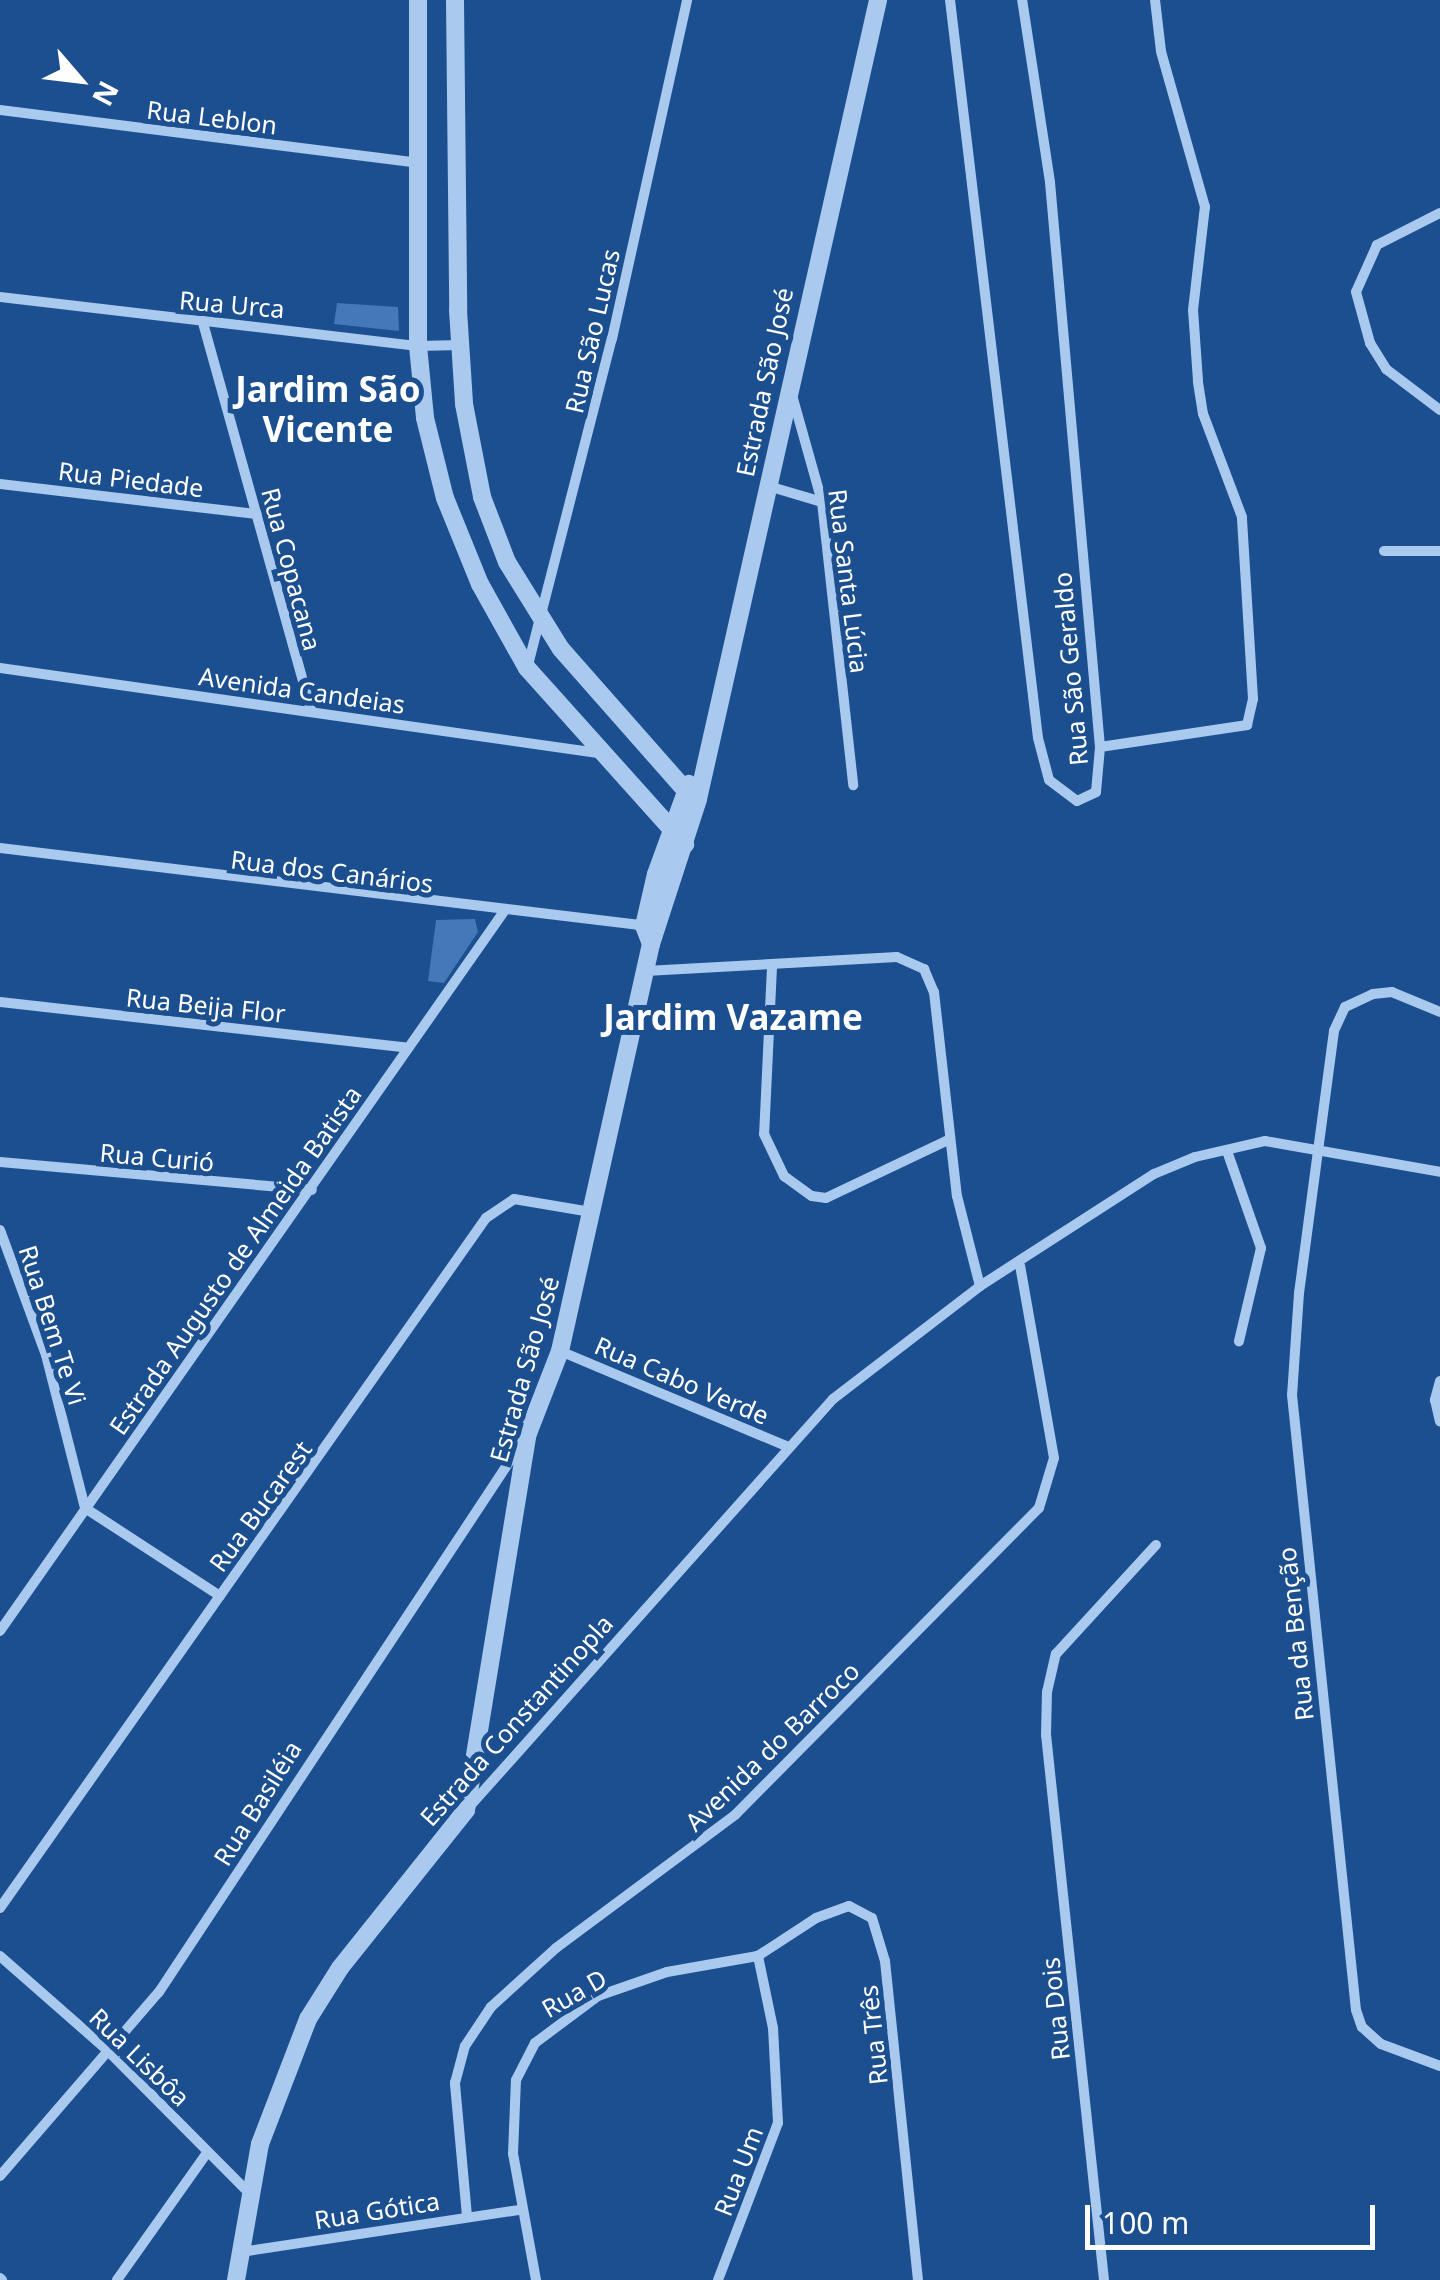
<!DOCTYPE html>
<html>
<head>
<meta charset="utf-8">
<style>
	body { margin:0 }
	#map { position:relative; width:1440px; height:2280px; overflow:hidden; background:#1b4f8f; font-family:"Noto Sans",sans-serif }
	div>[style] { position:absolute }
	.building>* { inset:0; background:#4478b7 }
	.minor>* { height:10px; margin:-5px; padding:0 5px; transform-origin:5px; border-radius:5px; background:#a9c9ee }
	.tertiary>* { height:18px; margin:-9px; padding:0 9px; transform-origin:9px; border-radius:9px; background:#a9c9ee }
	span { translate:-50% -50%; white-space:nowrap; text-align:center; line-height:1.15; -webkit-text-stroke:10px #1b4f8f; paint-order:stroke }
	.street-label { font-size:25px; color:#fff }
	.district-label { font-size:35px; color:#fff; font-weight:700 }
	.north { position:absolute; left:30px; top:30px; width:100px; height:100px; -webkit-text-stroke:8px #1b4f8f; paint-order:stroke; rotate:118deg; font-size:28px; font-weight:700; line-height:40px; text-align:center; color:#fff }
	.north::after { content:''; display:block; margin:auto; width:35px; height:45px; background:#fff; clip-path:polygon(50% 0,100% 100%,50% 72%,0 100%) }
	.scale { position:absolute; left:1085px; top:2205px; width:290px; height:45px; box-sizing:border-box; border:5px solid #fff; border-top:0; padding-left:12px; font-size:30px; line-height:35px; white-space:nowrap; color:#fff; -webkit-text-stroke:8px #1b4f8f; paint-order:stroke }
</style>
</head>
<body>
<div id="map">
	<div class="building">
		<div style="clip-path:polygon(337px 303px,398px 307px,399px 331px,334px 324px)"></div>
		<div style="clip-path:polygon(475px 919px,478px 932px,444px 983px,428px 981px,436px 920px)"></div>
	</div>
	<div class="minor">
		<div style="left:950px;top:0;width:743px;rotate:83.2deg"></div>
		<div style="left:1038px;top:738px;width:43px;rotate:75.3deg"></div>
		<div style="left:1049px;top:780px;width:35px;rotate:37deg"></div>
		<div style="left:1077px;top:801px;width:21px;rotate:-25deg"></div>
		<div style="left:1096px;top:792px;width:45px;rotate:-84.9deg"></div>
		<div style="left:1100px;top:747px;width:567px;rotate:-95.06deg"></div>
		<div style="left:1050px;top:182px;width:184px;rotate:-98.7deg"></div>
		<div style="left:0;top:110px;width:421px;rotate:7.2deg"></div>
		<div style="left:1440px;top:213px;width:71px;rotate:153.1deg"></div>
		<div style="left:1377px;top:245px;width:51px;rotate:114.1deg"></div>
		<div style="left:1356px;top:292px;width:53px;rotate:74.6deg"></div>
		<div style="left:1370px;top:343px;width:31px;rotate:58deg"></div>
		<div style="left:1386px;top:369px;width:68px;rotate:37.2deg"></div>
		<div style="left:0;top:297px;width:421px;rotate:6.7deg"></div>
		<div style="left:418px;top:346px;width:42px;rotate:-1.4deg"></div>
		<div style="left:203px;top:323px;width:403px;rotate:74.4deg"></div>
		<div style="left:792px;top:395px;width:111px;rotate:74.3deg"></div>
		<div style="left:822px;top:502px;width:285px;rotate:83.7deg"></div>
		<div style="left:0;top:484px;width:259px;rotate:6.7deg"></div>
		<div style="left:768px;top:486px;width:56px;rotate:16.5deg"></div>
		<div style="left:1384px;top:551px;width:56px"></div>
		<div style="left:528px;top:665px;width:337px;rotate:-75.6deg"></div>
		<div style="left:612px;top:339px;width:347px;rotate:-77.5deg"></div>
		<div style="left:0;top:668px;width:604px;rotate:8.09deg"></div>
		<div style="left:1100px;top:747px;width:149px;rotate:-8.5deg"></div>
		<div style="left:1247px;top:725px;width:27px;rotate:-77deg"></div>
		<div style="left:1253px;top:699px;width:182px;rotate:-93.5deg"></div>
		<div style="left:1242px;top:517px;width:110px;rotate:-110.7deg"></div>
		<div style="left:1203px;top:414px;width:33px;rotate:-99deg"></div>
		<div style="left:1198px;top:381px;width:71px;rotate:-94deg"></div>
		<div style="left:1193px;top:310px;width:104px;rotate:-83.4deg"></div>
		<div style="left:1205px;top:207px;width:162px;rotate:-105.8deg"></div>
		<div style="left:1161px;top:51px;width:51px;rotate:-96.7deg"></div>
		<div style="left:0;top:848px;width:653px;rotate:6.86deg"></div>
		<div style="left:772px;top:967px;width:167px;rotate:92.7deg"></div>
		<div style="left:764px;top:1134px;width:47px;rotate:64.5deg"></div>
		<div style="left:784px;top:1176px;width:34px;rotate:36deg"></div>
		<div style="left:812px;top:1196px;width:14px;rotate:8deg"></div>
		<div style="left:826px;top:1198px;width:137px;rotate:-25.4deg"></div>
		<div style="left:646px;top:971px;width:251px;rotate:-3.2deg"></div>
		<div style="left:897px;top:957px;width:30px;rotate:24deg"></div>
		<div style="left:924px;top:969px;width:25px;rotate:67deg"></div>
		<div style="left:934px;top:992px;width:205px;rotate:83.6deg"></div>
		<div style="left:957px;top:1196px;width:93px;rotate:75.7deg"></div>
		<div style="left:0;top:1002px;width:411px;rotate:6.4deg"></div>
		<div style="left:1440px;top:1012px;width:52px;rotate:-157.4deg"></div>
		<div style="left:1392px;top:992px;width:19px;rotate:174deg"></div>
		<div style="left:1373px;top:994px;width:31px;rotate:155deg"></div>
		<div style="left:1345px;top:1007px;width:26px;rotate:115deg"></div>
		<div style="left:1334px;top:1031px;width:264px;rotate:97.6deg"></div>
		<div style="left:1299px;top:1293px;width:102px;rotate:93.9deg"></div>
		<div style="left:1292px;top:1395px;width:618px;rotate:84.06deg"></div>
		<div style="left:1356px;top:2010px;width:18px;rotate:71deg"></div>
		<div style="left:1362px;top:2027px;width:25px;rotate:42deg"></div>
		<div style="left:1381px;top:2044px;width:63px;rotate:20.4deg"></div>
		<div style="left:1227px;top:1151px;width:103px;rotate:70.7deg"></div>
		<div style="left:1261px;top:1248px;width:96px;rotate:103.3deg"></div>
		<div style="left:0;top:1162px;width:313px;rotate:5.1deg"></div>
		<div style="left:0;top:1230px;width:133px;rotate:69.8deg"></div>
		<div style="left:46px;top:1355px;width:158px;rotate:75.7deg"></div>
		<div style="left:85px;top:1508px;width:161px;rotate:33.1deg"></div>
		<div style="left:560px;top:1351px;width:247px;rotate:22.8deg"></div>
		<div style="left:1440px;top:1381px;width:20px;rotate:105deg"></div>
		<div style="left:1435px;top:1400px;width:22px;rotate:77deg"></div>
		<div style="left:0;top:1631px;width:877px;rotate:-54.99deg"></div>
		<div style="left:470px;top:1806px;width:545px;rotate:-48.27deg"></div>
		<div style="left:833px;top:1399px;width:185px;rotate:-37.5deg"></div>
		<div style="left:980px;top:1286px;width:207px;rotate:-32.8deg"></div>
		<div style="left:1154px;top:1174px;width:44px;rotate:-22.5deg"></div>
		<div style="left:1195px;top:1157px;width:72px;rotate:-12.9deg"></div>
		<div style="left:1265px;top:1141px;width:178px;rotate:10deg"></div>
		<div style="left:0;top:1908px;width:844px;rotate:-54.84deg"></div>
		<div style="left:486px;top:1218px;width:34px;rotate:-34deg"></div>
		<div style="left:514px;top:1199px;width:78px;rotate:9.6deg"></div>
		<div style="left:0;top:1956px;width:144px;rotate:41.3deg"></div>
		<div style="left:108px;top:2051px;width:197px;rotate:45.2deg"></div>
		<div style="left:0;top:2176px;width:243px;rotate:-49.2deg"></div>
		<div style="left:159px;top:1992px;width:660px;rotate:-56.55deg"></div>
		<div style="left:467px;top:2216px;width:134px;rotate:-95.2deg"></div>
		<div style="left:455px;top:2083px;width:38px;rotate:-75deg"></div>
		<div style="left:465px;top:2046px;width:47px;rotate:-56.3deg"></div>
		<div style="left:491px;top:2007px;width:88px;rotate:-42.2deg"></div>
		<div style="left:556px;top:1948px;width:223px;rotate:-36.6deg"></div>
		<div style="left:735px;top:1815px;width:432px;rotate:-45.3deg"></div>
		<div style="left:1039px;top:1508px;width:52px;rotate:-73.3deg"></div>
		<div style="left:1054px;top:1458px;width:195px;rotate:-100deg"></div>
		<div style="left:241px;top:2252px;width:282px;rotate:-8.6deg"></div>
		<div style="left:0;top:2278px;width:3px;rotate:45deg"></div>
		<div style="left:117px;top:2280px;width:156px;rotate:-54.7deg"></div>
		<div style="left:536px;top:2280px;width:128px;rotate:-100.3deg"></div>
		<div style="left:513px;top:2154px;width:74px;rotate:-87.7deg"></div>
		<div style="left:516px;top:2080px;width:42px;rotate:-62.8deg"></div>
		<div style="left:535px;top:2043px;width:79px;rotate:-36.7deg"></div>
		<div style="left:598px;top:1996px;width:73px;rotate:-19.2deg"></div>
		<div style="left:667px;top:1972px;width:92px;rotate:-10deg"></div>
		<div style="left:758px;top:1956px;width:69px;rotate:-33.2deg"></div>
		<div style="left:816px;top:1918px;width:35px;rotate:-20deg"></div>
		<div style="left:849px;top:1906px;width:26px;rotate:28deg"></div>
		<div style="left:872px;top:1918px;width:45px;rotate:73.2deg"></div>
		<div style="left:885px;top:1961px;width:321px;rotate:84.1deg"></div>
		<div style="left:718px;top:2280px;width:168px;rotate:-69.1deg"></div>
		<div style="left:778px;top:2123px;width:95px;rotate:-93deg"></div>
		<div style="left:773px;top:2028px;width:74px;rotate:-101.8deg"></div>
		<div style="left:1104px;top:2280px;width:548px;rotate:-96.07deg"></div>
		<div style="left:1046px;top:1735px;width:43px;rotate:-88.7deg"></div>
		<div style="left:1047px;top:1692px;width:39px;rotate:-77deg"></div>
		<div style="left:1056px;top:1654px;width:148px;rotate:-47.5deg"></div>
	</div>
	<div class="tertiary">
		<div style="left:418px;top:0;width:346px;rotate:90deg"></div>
		<div style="left:418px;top:346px;width:72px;rotate:84.4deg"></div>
		<div style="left:425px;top:418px;width:82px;rotate:76deg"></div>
		<div style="left:445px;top:498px;width:93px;rotate:67.9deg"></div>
		<div style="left:480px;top:584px;width:96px;rotate:60.8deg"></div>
		<div style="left:527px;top:668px;width:237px;rotate:48.1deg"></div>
		<div style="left:455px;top:0;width:310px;rotate:89.4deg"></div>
		<div style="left:458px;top:310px;width:94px;rotate:86.3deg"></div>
		<div style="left:464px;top:404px;width:95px;rotate:79deg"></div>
		<div style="left:482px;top:497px;width:70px;rotate:69deg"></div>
		<div style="left:507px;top:562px;width:102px;rotate:58.2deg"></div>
		<div style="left:561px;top:649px;width:205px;rotate:48.6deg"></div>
		<div style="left:651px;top:944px;width:19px;rotate:-111deg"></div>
		<div style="left:644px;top:926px;width:53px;rotate:-77deg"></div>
		<div style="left:656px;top:874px;width:96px;rotate:-69.9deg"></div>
		<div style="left:236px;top:2280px;width:138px;rotate:-80deg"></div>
		<div style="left:260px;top:2144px;width:134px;rotate:-69deg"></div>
		<div style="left:308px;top:2019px;width:60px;rotate:-57.9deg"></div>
		<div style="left:340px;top:1968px;width:202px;rotate:-51.4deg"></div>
		<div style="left:466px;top:1810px;width:379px;rotate:-80.7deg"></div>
		<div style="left:527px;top:1436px;width:91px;rotate:-68.8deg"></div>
		<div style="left:560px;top:1351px;width:417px;rotate:-77.4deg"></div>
		<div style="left:651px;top:944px;width:152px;rotate:-72deg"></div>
		<div style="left:698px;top:799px;width:819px;rotate:-77.3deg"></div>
	</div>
	<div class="street-label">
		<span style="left:212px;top:117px;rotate:7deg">Rua Leblon</span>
		<span style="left:232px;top:304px;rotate:5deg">Rua Urca</span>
		<span style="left:592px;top:331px;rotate:-77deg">Rua São Lucas</span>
		<span style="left:764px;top:382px;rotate:-78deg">Estrada São José</span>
		<span style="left:131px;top:479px;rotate:7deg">Rua Piedade</span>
		<span style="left:292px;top:569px;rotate:75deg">Rua Copacana</span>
		<span style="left:849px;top:581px;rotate:83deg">Rua Santa Lúcia</span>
		<span style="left:1070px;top:669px;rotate:-95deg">Rua São Geraldo</span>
		<span style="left:302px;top:690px;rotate:8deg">Avenida Candeias</span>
		<span style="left:332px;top:871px;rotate:7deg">Rua dos Canários</span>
		<span style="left:206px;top:1005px;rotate:6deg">Rua Beija Flor</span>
		<span style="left:157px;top:1157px;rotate:5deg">Rua Curió</span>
		<span style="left:235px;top:1260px;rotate:-55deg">Estrada Augusto de Almeida Batista</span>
		<span style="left:53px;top:1325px;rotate:72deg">Rua Bem Te Vi</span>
		<span style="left:524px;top:1369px;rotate:-74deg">Estrada São José</span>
		<span style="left:682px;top:1380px;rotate:23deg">Rua Cabo Verde</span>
		<span style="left:260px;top:1506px;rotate:-54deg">Rua Bucarest</span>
		<span style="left:1295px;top:1634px;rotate:-96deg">Rua da Benção</span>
		<span style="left:516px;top:1720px;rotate:-48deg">Estrada Constantinopla</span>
		<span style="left:772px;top:1746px;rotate:-44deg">Avenida do Barroco</span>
		<span style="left:257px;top:1803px;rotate:-58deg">Rua Basiléia</span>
		<span style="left:574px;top:1993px;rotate:-30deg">Rua D</span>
		<span style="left:1055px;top:2009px;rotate:-96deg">Rua Dois</span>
		<span style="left:873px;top:2035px;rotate:-96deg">Rua Três</span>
		<span style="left:140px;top:2057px;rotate:44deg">Rua Lisbôa</span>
		<span style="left:738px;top:2171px;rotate:-69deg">Rua Um</span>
		<span style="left:377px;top:2210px;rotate:-9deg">Rua Gótica</span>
	</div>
	<div class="district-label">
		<span style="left:328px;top:409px">Jardim São<br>Vicente</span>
		<span style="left:733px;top:1017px">Jardim Vazame</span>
	</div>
	<div class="north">N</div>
	<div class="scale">100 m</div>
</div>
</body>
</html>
